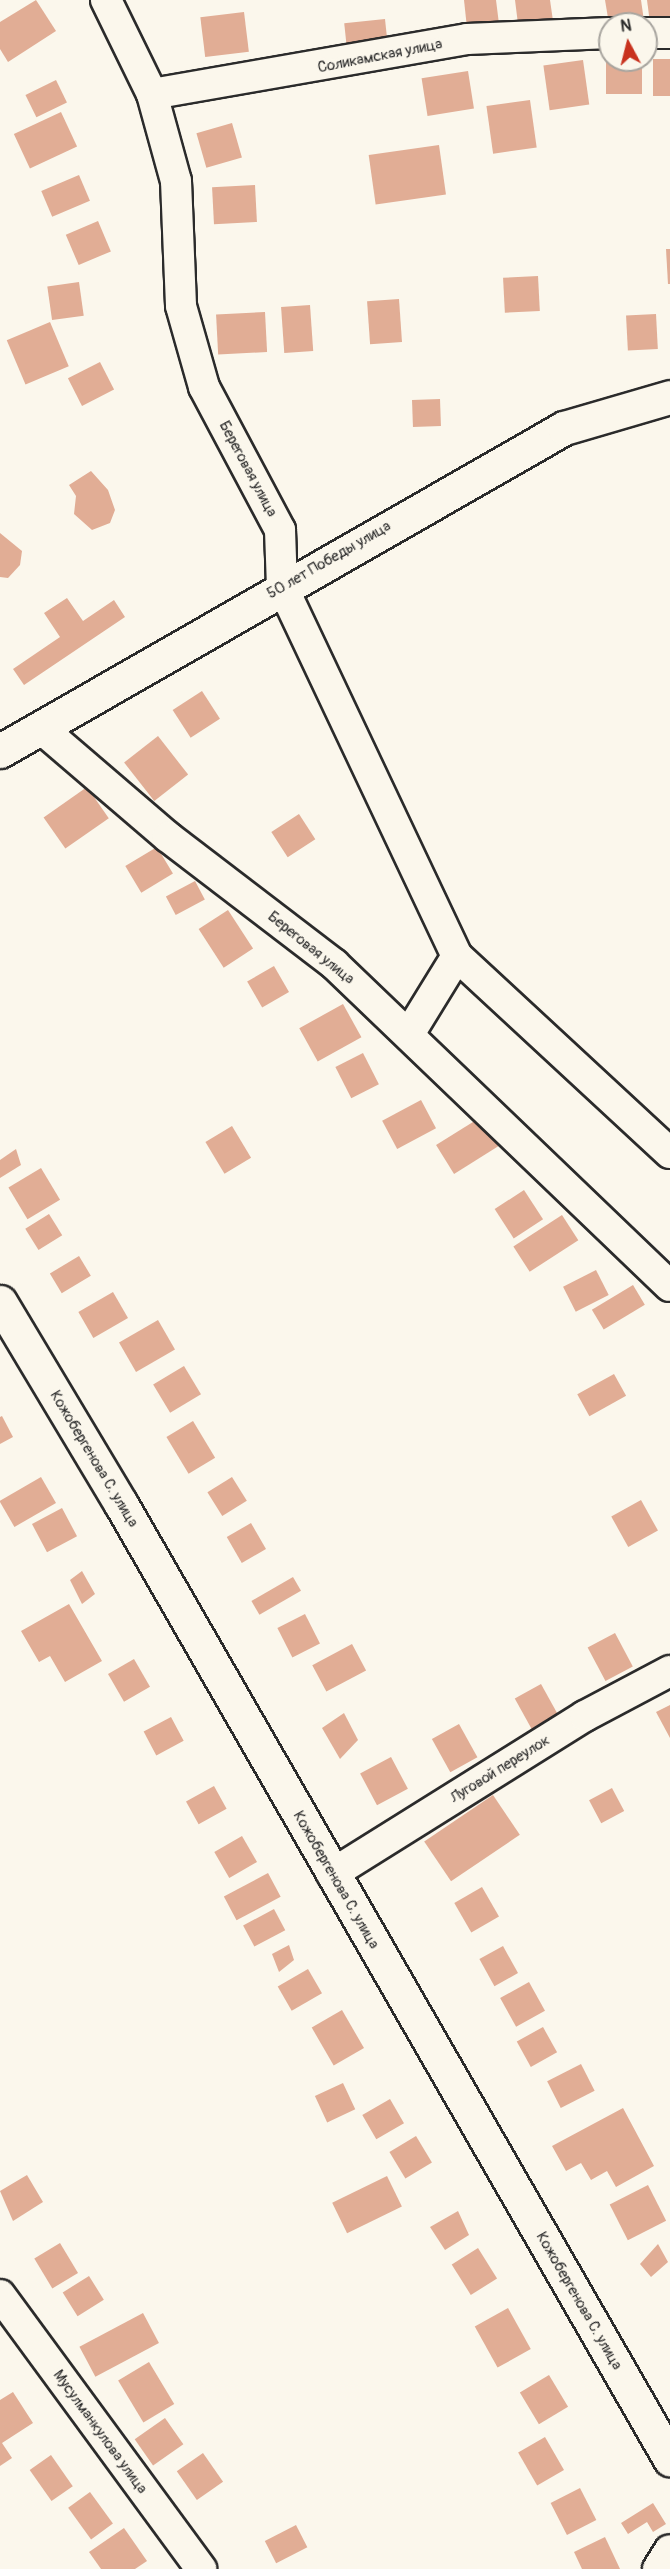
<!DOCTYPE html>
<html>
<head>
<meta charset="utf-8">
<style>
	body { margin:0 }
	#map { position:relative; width:670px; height:2569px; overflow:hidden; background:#fbf7ec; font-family:Pangolin,sans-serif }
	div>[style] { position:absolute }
	.building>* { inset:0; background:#e1ad95; transform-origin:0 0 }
	.roads { filter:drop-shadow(2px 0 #2b2b2b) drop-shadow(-2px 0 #2b2b2b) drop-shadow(0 2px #2b2b2b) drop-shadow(0 -2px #2b2b2b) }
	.street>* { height:30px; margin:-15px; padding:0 15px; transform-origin:15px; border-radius:15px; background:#fbf7ec }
	.secondary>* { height:33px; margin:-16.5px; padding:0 16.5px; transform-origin:16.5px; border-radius:16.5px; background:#fbf7ec }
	span { translate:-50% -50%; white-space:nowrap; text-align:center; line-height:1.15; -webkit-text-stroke:6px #fbf7ec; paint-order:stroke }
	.street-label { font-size:15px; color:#2b2b2b }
	.north { position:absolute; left:598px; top:12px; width:60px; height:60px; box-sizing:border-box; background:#fbf7ec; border:2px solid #a8a59f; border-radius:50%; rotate:353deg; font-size:16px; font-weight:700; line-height:24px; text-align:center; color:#2b2b2b }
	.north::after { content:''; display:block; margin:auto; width:21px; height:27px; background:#c8321e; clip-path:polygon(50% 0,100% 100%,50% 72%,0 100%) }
</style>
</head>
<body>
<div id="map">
	<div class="building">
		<div style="clip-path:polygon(36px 0,56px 31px,8px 62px,0 49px,0 22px)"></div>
		<div style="clip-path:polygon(464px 0,496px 0,499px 24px,467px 28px)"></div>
		<div style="clip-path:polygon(515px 0,550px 0,554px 28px,519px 32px)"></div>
		<div style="clip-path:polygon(605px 0,641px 0,644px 21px,609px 24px)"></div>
		<div style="clip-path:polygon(647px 0,670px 0,670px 20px,650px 23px)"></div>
		<div style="left:244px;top:12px;width:40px;height:44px;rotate:83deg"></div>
		<div style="left:385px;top:19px;width:29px;height:41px;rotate:84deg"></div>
		<div style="left:653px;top:59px;width:17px;height:37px"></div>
		<div style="left:583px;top:60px;width:45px;height:40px;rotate:82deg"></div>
		<div style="left:606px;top:60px;width:36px;height:34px"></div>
		<div style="left:468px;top:71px;width:38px;height:47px;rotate:81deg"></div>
		<div style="left:56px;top:80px;width:25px;height:34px;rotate:64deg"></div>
		<div style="left:530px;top:100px;width:48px;height:44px;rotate:82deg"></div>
		<div style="left:61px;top:112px;width:38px;height:52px;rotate:65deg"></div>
		<div style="left:232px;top:123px;width:36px;height:37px;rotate:74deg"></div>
		<div style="left:439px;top:145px;width:50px;height:71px;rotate:82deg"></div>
		<div style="left:79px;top:175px;width:28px;height:41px;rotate:67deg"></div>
		<div style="left:255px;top:185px;width:37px;height:43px;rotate:87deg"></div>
		<div style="left:98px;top:221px;width:33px;height:35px;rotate:67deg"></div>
		<div style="clip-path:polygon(666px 249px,670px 249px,670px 284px,668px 284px)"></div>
		<div style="left:538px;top:276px;width:35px;height:35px;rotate:87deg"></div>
		<div style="left:79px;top:282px;width:34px;height:32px;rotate:82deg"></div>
		<div style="left:399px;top:299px;width:43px;height:32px;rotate:86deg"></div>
		<div style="left:310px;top:305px;width:46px;height:29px;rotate:86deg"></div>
		<div style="left:265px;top:312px;width:40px;height:49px;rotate:87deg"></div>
		<div style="left:656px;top:314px;width:35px;height:30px;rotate:87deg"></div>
		<div style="left:50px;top:322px;width:48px;height:47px;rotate:67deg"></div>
		<div style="left:100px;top:362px;width:31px;height:36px;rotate:63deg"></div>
		<div style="left:440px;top:399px;width:27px;height:28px;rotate:88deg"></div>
		<div style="clip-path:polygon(91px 471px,108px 490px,115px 510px,110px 523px,92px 530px,74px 514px,76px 496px,69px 485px)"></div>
		<div style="clip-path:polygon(0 533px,22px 551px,20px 565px,8px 578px,0 577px)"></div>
		<div style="clip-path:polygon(67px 598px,83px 621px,114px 600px,125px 617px,24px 685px,13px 669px,60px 637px,44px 613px)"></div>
		<div style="left:202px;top:691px;width:33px;height:35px;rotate:57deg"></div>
		<div style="left:158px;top:736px;width:49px;height:43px;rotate:52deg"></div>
		<div style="left:87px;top:787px;width:38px;height:53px;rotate:55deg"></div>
		<div style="left:299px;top:814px;width:30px;height:33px;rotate:57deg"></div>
		<div style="left:157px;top:847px;width:31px;height:37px;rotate:59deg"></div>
		<div style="left:195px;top:881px;width:21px;height:33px;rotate:62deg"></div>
		<div style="left:228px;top:910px;width:46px;height:35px;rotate:57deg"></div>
		<div style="left:274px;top:966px;width:30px;height:31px;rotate:60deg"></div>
		<div style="left:343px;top:1004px;width:38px;height:50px;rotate:61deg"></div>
		<div style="left:363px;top:1053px;width:35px;height:31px;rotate:63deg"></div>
		<div style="left:421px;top:1100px;width:32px;height:44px;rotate:62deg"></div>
		<div style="left:481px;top:1117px;width:34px;height:53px;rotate:58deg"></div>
		<div style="left:232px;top:1126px;width:37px;height:31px;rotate:59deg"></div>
		<div style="clip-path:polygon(16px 1149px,21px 1165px,0 1178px,0 1160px)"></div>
		<div style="left:41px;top:1168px;width:37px;height:38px;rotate:59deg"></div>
		<div style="left:524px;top:1190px;width:35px;height:35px;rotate:57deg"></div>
		<div style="left:49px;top:1214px;width:25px;height:28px;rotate:58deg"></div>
		<div style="left:562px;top:1215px;width:30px;height:58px;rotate:57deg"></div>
		<div style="left:79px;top:1256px;width:23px;height:34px;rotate:59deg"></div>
		<div style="left:596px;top:1270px;width:28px;height:37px;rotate:63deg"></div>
		<div style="left:633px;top:1285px;width:23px;height:48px;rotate:59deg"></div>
		<div style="left:113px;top:1292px;width:30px;height:40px;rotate:60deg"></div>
		<div style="left:158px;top:1320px;width:34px;height:45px;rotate:60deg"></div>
		<div style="left:184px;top:1366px;width:33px;height:36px;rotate:59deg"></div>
		<div style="left:614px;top:1374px;width:25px;height:42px;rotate:61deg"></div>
		<div style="clip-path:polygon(2px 1416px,13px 1437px,0 1444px,0 1417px)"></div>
		<div style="left:193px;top:1421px;width:43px;height:31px;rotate:59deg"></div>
		<div style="left:41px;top:1477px;width:30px;height:48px;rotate:60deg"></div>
		<div style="left:232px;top:1477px;width:28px;height:29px;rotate:58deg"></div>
		<div style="left:641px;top:1500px;width:35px;height:34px;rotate:61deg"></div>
		<div style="left:62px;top:1508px;width:32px;height:34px;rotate:62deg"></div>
		<div style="left:251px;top:1523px;width:30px;height:28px;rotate:60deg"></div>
		<div style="clip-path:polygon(82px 1571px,95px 1594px,82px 1604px,70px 1580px)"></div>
		<div style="left:293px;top:1577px;width:16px;height:48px;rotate:60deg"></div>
		<div style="clip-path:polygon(69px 1604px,102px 1661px,65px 1682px,50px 1656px,39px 1662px,21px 1631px)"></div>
		<div style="left:305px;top:1614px;width:33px;height:31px;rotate:63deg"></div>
		<div style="left:615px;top:1633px;width:38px;height:31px;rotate:62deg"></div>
		<div style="left:352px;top:1644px;width:30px;height:45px;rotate:62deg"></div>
		<div style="left:134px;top:1659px;width:32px;height:30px;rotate:60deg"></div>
		<div style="left:541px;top:1684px;width:38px;height:30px;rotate:61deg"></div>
		<div style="clip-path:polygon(670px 1705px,670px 1738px,656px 1712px)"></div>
		<div style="clip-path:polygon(344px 1713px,358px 1740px,340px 1759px,322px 1728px)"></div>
		<div style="left:171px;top:1717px;width:27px;height:31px;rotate:62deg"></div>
		<div style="left:459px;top:1724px;width:38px;height:31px;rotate:61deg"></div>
		<div style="left:391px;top:1757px;width:36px;height:35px;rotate:62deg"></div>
		<div style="left:214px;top:1786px;width:26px;height:32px;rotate:61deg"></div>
		<div style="left:612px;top:1788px;width:26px;height:26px;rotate:62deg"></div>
		<div style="left:493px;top:1795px;width:48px;height:83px;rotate:56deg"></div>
		<div style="left:242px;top:1836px;width:30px;height:32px;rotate:60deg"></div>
		<div style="left:268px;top:1873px;width:27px;height:50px;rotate:62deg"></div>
		<div style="left:482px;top:1887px;width:34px;height:32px;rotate:60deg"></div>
		<div style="left:274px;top:1909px;width:24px;height:35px;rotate:62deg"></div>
		<div style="clip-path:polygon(289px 1945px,294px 1960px,279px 1972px,272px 1954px)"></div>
		<div style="left:503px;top:1946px;width:31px;height:27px;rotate:61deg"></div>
		<div style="left:308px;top:1969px;width:28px;height:35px;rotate:60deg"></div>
		<div style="left:529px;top:1982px;width:33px;height:33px;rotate:61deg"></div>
		<div style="left:342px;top:2010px;width:44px;height:35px;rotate:60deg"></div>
		<div style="left:543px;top:2027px;width:29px;height:30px;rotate:61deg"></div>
		<div style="left:581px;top:2064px;width:30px;height:38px;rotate:63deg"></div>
		<div style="left:343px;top:2083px;width:29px;height:31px;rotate:65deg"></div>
		<div style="left:390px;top:2099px;width:28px;height:32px;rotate:60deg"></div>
		<div style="clip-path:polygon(623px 2108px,654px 2166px,616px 2187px,607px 2171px,591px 2180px,581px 2163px,566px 2171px,552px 2146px)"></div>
		<div style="left:416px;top:2136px;width:31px;height:31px;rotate:59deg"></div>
		<div style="clip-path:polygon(27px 2175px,43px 2202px,13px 2221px,0 2191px)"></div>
		<div style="left:387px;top:2176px;width:34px;height:61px;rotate:64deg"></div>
		<div style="left:648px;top:2185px;width:40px;height:43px;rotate:63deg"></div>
		<div style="clip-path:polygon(458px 2211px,469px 2235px,445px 2250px,430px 2227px)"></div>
		<div style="left:60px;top:2243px;width:35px;height:30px;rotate:59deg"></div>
		<div style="clip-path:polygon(658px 2244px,668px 2262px,651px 2277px,640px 2264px)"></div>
		<div style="left:478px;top:2248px;width:36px;height:31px;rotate:58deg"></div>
		<div style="left:89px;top:2276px;width:28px;height:31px;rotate:58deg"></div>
		<div style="left:508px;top:2308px;width:47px;height:38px;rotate:61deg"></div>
		<div style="left:143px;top:2313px;width:34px;height:72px;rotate:62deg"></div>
		<div style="left:149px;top:2362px;width:49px;height:36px;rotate:59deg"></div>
		<div style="left:549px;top:2375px;width:37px;height:34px;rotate:59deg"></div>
		<div style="clip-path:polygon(13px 2392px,33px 2423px,2px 2443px,12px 2458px,0 2466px,0 2400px)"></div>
		<div style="left:165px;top:2418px;width:32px;height:37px;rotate:55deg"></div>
		<div style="left:545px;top:2437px;width:38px;height:31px;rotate:60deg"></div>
		<div style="left:203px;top:2453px;width:35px;height:32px;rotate:55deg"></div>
		<div style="left:51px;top:2455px;width:38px;height:26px;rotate:55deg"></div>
		<div style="left:580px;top:2488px;width:36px;height:33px;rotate:63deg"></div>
		<div style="left:90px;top:2492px;width:39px;height:27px;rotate:54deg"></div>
		<div style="clip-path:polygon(653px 2503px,666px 2524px,653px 2532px,647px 2522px,628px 2534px,621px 2523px)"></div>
		<div style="left:296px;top:2525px;width:25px;height:35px;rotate:63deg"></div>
		<div style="clip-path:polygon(124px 2528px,147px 2561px,135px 2569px,101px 2569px,89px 2552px)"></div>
		<div style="clip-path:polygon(605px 2537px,620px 2569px,582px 2569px,574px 2552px)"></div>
	</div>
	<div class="roads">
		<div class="street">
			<div style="left:106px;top:0;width:105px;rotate:63.9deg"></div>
			<div style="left:152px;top:94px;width:90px;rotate:74.6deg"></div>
			<div style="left:176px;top:181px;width:125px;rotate:87.7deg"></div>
			<div style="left:181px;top:306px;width:84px;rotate:74.1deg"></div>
			<div style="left:204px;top:387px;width:162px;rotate:62deg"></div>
			<div style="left:280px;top:530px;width:56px;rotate:88deg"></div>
			<div style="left:282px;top:586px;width:409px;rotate:64.7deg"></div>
			<div style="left:457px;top:956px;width:92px;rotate:121.6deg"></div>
			<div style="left:646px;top:33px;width:24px"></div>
			<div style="left:152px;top:94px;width:320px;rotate:-9.9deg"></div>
			<div style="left:467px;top:39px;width:143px;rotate:-2.4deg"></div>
			<div style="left:42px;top:729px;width:166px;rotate:40.6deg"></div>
			<div style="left:168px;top:837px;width:209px;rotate:37.4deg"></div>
			<div style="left:334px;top:964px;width:465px;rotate:43.8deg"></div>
			<div style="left:457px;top:956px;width:290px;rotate:42.8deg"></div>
			<div style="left:332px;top:1874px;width:298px;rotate:-32deg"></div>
			<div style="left:585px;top:1716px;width:96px;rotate:-27.9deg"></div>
			<div style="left:0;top:2295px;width:340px;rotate:53.7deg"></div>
			<div style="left:658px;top:2569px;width:22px;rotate:-58deg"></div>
		</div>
		<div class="secondary">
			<div style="left:0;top:751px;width:650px;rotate:-29.8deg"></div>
			<div style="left:564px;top:428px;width:110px;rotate:-16.3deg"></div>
			<div style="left:0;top:1302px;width:235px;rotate:59.1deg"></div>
			<div style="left:121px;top:1504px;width:1102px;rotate:60.11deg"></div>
		</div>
	</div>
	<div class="street-label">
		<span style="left:380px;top:56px;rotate:-11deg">Соликамская улица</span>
		<span style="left:248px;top:469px;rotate:62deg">Береговая улица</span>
		<span style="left:329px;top:560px;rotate:-30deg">50 лет Победы улица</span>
		<span style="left:311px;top:948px;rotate:39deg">Береговая улица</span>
		<span style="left:94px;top:1459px;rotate:59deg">Кожобергенова С. улица</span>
		<span style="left:500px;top:1769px;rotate:-32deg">Луговой переулок</span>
		<span style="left:336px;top:1880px;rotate:60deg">Кожобергенова С. улица</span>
		<span style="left:579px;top:2301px;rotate:60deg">Кожобергенова С. улица</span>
		<span style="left:100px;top:2432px;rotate:54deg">Мусулманкулова улица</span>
	</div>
	<div class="north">N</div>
</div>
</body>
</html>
